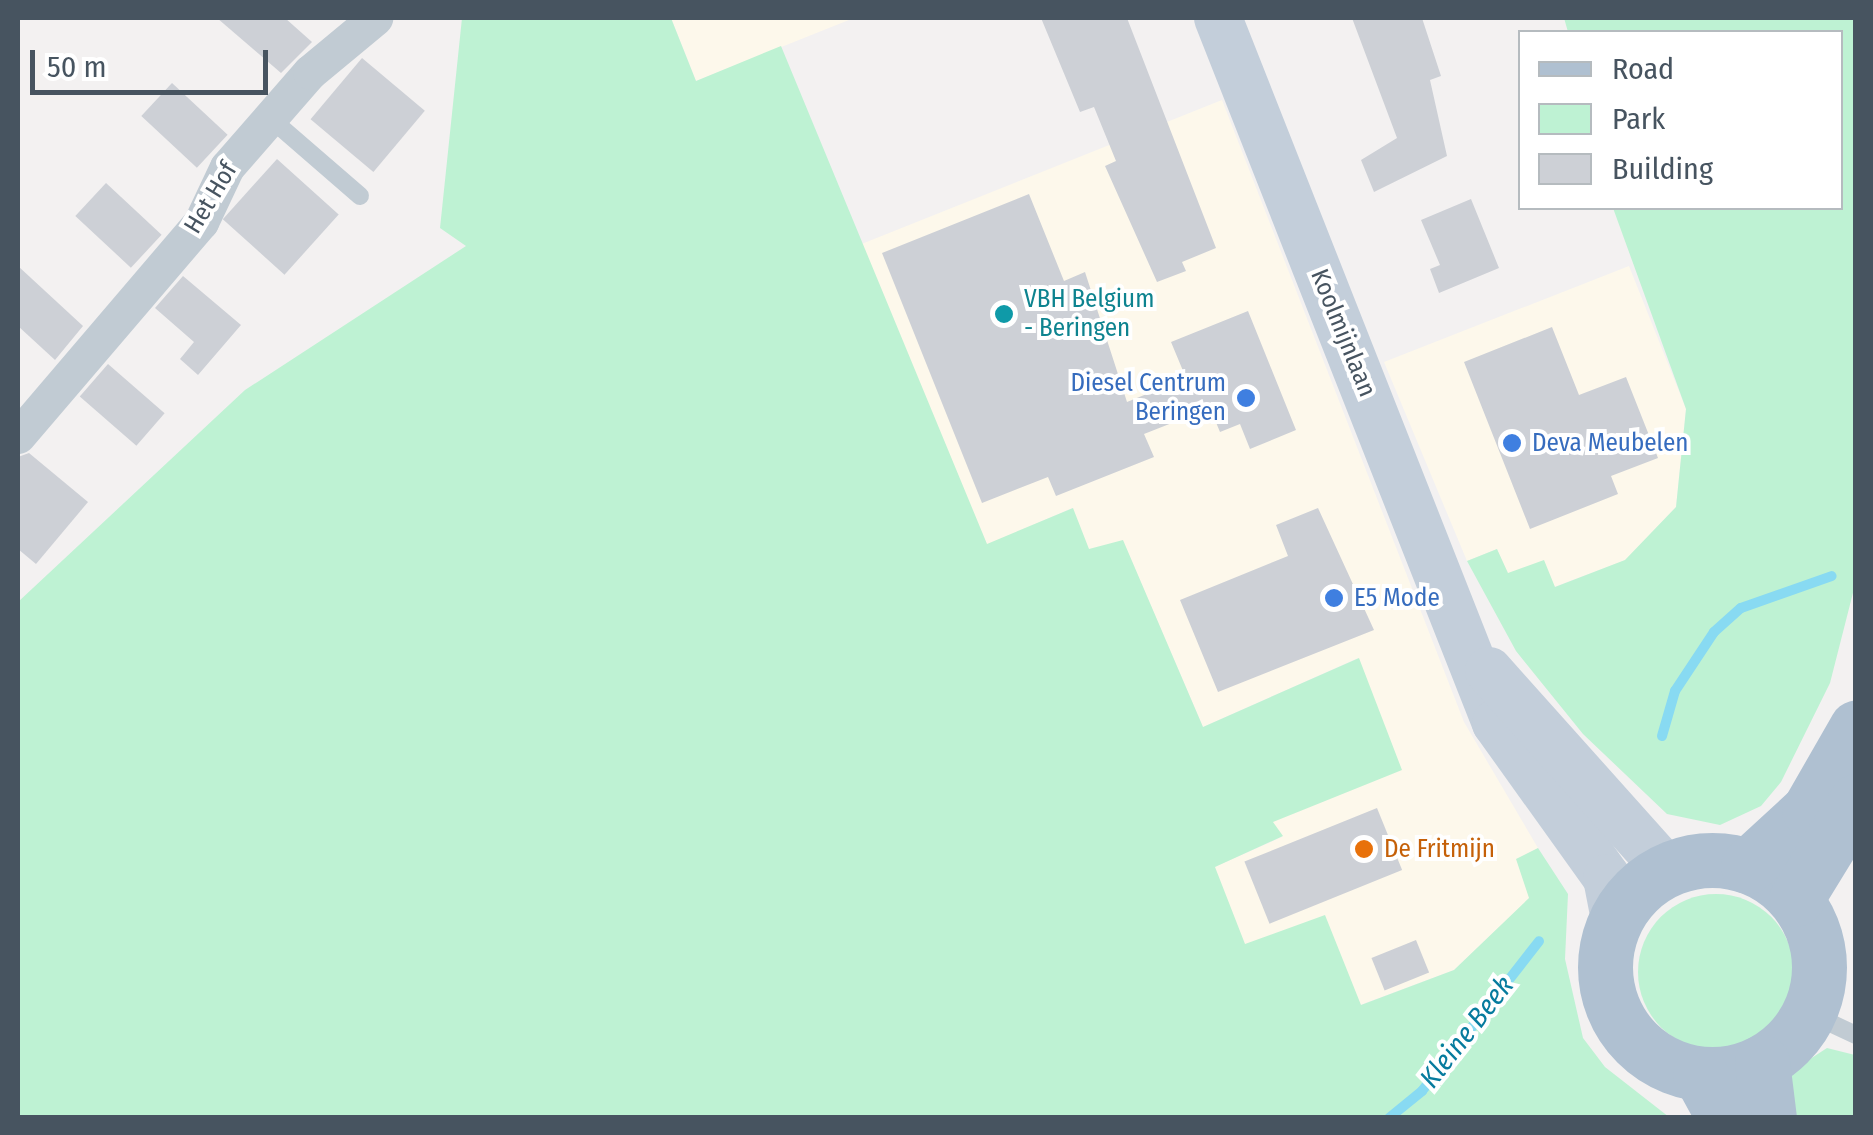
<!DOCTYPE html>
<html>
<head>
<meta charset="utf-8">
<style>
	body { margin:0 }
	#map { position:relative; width:1873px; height:1135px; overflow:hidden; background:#f3f1f1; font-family:"Fira Sans Condensed",sans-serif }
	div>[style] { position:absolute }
	.commercial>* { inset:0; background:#fdf8eb }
	.green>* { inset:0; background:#bef2d3 }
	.round { border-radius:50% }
	.stream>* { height:10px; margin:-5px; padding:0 5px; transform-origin:5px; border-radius:5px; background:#88daf2 }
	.building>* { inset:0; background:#cdd0d6; transform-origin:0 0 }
	.lane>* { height:18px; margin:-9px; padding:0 9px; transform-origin:9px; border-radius:9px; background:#c1cbd3 }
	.street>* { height:35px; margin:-17.5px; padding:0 17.5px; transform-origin:17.5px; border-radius:17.5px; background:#c1cbd3 }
	.secondary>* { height:48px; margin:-24px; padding:0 24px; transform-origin:24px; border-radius:24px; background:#c3ceda }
	.primary>* { height:55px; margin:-27.5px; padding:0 27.5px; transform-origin:27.5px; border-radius:27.5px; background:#afc0d1 }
	.primary>.ring { margin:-27.5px; padding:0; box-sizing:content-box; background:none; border:55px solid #afc0d1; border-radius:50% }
	.dots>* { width:28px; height:28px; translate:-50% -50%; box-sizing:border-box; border:5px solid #fff; border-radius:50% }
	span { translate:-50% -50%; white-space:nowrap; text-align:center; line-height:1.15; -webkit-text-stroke:8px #fff; paint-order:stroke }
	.street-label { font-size:25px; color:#475460 }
	.culture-label { font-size:25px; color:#0d838f }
	.left { translate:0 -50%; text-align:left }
	.shop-label { font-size:25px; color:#366cbe }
	.right { translate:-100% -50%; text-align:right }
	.food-label { font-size:25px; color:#c56008 }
	.water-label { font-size:28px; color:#067b9e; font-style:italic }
	.frame { position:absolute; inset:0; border:20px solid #475460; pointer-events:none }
	.legend { position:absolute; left:1518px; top:30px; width:325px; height:180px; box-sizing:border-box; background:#fff; border:2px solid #b5bbbf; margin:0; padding:12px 18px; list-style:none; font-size:30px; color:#475460 }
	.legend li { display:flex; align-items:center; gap:20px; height:50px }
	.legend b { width:50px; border:2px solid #b5bbbf }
	.scale { position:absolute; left:30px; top:50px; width:238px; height:45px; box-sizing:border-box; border:5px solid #475460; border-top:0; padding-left:12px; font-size:30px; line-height:35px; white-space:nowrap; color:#475460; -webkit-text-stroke:8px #fff; paint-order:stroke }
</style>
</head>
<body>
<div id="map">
	<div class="commercial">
		<div style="clip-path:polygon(671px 18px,854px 18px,696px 81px)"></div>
		<div style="clip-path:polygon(1222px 100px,1464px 722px,1538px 848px,1517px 859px,1530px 898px,1454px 970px,1360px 1005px,1245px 945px,1214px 867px,1282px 837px,1272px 822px,1358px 658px,1203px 727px,1123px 541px,1089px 550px,1072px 508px,987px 545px,859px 245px)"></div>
		<div style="clip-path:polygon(1629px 266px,1686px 409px,1676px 507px,1626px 560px,1554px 587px,1507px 573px,1497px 549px,1467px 561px,1384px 362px)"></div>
	</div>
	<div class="green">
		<div style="clip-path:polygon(462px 18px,671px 18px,696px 81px,781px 46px,987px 544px,1073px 508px,1089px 549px,1123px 540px,1203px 727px,1359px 658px,1402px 770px,1273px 822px,1283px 836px,1215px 867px,1245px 944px,1325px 915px,1361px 1005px,1454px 970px,1529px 898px,1516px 859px,1538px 848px,1568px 894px,1565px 959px,1583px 1038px,1605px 1067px,1669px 1117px,18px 1117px,18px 602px,245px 390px,466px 246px,440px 228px)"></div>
		<div style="clip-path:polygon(1564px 18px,1855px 18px,1855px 585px,1830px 683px,1781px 782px,1761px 806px,1720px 825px,1667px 814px,1583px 734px,1516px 651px,1467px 561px,1497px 549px,1508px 573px,1544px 560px,1555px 587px,1625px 560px,1676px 507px,1686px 409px,1613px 208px,1840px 208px,1840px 32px,1568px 32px)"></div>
		<div class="round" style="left:1638px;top:894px;width:156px;height:156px"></div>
		<div style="clip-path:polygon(1827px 1048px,1855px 1055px,1855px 1117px,1780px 1118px,1787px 1074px)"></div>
	</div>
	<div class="stream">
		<div style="left:1662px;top:736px;width:47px;rotate:-73.9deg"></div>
		<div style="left:1675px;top:691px;width:71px;rotate:-56.5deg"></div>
		<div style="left:1714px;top:632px;width:36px;rotate:-42deg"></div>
		<div style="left:1741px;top:608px;width:96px;rotate:-19.4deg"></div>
		<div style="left:1389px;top:1118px;width:43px;rotate:-39.3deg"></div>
		<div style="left:1422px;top:1091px;width:190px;rotate:-52deg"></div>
	</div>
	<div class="building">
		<div style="clip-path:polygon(217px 18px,285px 18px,312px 42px,281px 73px)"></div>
		<div style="clip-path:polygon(1041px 18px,1127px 18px,1216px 248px,1182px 262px,1186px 271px,1157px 282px,1105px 166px,1116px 161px,1094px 107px,1080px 112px)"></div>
		<div style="clip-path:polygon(1352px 18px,1422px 18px,1441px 76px,1430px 80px,1447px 156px,1374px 192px,1361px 160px,1397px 138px)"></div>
		<div style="left:362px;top:58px;width:82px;height:80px;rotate:40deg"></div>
		<div style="left:172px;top:83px;width:76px;height:45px;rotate:43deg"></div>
		<div style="left:277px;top:159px;width:83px;height:81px;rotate:42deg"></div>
		<div style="left:106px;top:183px;width:76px;height:45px;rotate:43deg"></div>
		<div style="clip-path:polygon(1029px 194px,1064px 281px,1085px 272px,1127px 402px,1186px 378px,1171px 342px,1248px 311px,1296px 430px,1250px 449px,1240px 424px,1220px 432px,1210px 408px,1144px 434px,1154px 457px,1056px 496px,1048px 477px,982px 503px,882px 253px)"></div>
		<div style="clip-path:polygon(1471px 199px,1499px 268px,1439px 293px,1430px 269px,1440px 265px,1421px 220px)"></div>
		<div style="clip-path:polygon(18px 266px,83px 326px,55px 360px,18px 326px)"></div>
		<div style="clip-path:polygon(183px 276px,241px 325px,198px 375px,180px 359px,194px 342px,155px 308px)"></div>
		<div style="clip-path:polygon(1552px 327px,1579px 395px,1626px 377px,1658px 458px,1611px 476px,1618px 494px,1530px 529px,1464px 362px)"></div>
		<div style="left:108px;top:364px;width:75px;height:43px;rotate:41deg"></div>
		<div style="clip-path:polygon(29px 453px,88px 502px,36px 564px,18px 549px,18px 457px)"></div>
		<div style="clip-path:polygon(1318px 508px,1374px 630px,1218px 692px,1180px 600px,1288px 556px,1276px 525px)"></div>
		<div style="left:1377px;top:808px;width:67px;height:143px;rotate:68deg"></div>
		<div style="left:1416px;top:940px;width:35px;height:48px;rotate:68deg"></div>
	</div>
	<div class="lane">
		<div style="left:270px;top:118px;width:119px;rotate:40.9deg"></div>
		<div style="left:1809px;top:1013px;width:52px;rotate:25.1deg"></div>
	</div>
	<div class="street">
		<div style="left:18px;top:436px;width:282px;rotate:-49.5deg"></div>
		<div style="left:201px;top:222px;width:61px;rotate:-64.7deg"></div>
		<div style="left:227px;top:167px;width:126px;rotate:-48.9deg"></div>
		<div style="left:310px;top:72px;width:85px;rotate:-39.7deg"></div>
	</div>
	<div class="secondary">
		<div style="left:1218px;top:18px;width:758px;rotate:68.48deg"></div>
		<div style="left:1496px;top:723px;width:191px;rotate:54.4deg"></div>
		<div style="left:1607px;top:878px;width:42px;rotate:79deg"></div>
		<div style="left:1489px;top:671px;width:266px;rotate:48.2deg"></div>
	</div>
	<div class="primary">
		<div class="ring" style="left:1605px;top:860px;width:159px;height:159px"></div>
		<div style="left:1748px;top:866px;width:83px;rotate:-42.6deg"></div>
		<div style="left:1809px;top:810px;width:95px;rotate:-60.2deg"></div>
		<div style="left:1796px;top:899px;width:115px;rotate:-58.5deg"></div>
		<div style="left:1762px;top:1062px;width:56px;rotate:82.9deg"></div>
		<div style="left:1700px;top:1074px;width:50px;rotate:61.4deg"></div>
	</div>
	<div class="dots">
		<div style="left:1004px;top:314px;background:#0f9aa8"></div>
		<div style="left:1246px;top:398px;background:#3f7fe0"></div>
		<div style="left:1512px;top:443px;background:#3f7fe0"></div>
		<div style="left:1334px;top:598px;background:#3f7fe0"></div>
		<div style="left:1364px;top:849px;background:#e8710a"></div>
	</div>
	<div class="street-label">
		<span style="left:211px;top:198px;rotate:-59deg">Het Hof</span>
		<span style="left:1343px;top:333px;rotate:68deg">Koolmijnlaan</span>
	</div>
	<div class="culture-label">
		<span class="left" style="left:1024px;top:314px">VBH Belgium<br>- Beringen</span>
	</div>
	<div class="shop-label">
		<span class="right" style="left:1226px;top:398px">Diesel Centrum<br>Beringen</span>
		<span class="left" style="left:1532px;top:443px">Deva Meubelen</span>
		<span class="left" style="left:1354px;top:598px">E5 Mode</span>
	</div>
	<div class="food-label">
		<span class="left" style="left:1384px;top:849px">De Fritmijn</span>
	</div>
	<div class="water-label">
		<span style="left:1467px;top:1032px;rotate:-52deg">Kleine Beek</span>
	</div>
	<div class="frame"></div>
	<ul class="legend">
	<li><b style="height:12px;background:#afc0d1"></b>Road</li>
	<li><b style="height:28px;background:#bef2d3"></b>Park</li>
	<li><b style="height:28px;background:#cdd0d6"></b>Building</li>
	</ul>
	<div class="scale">50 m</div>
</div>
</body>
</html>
